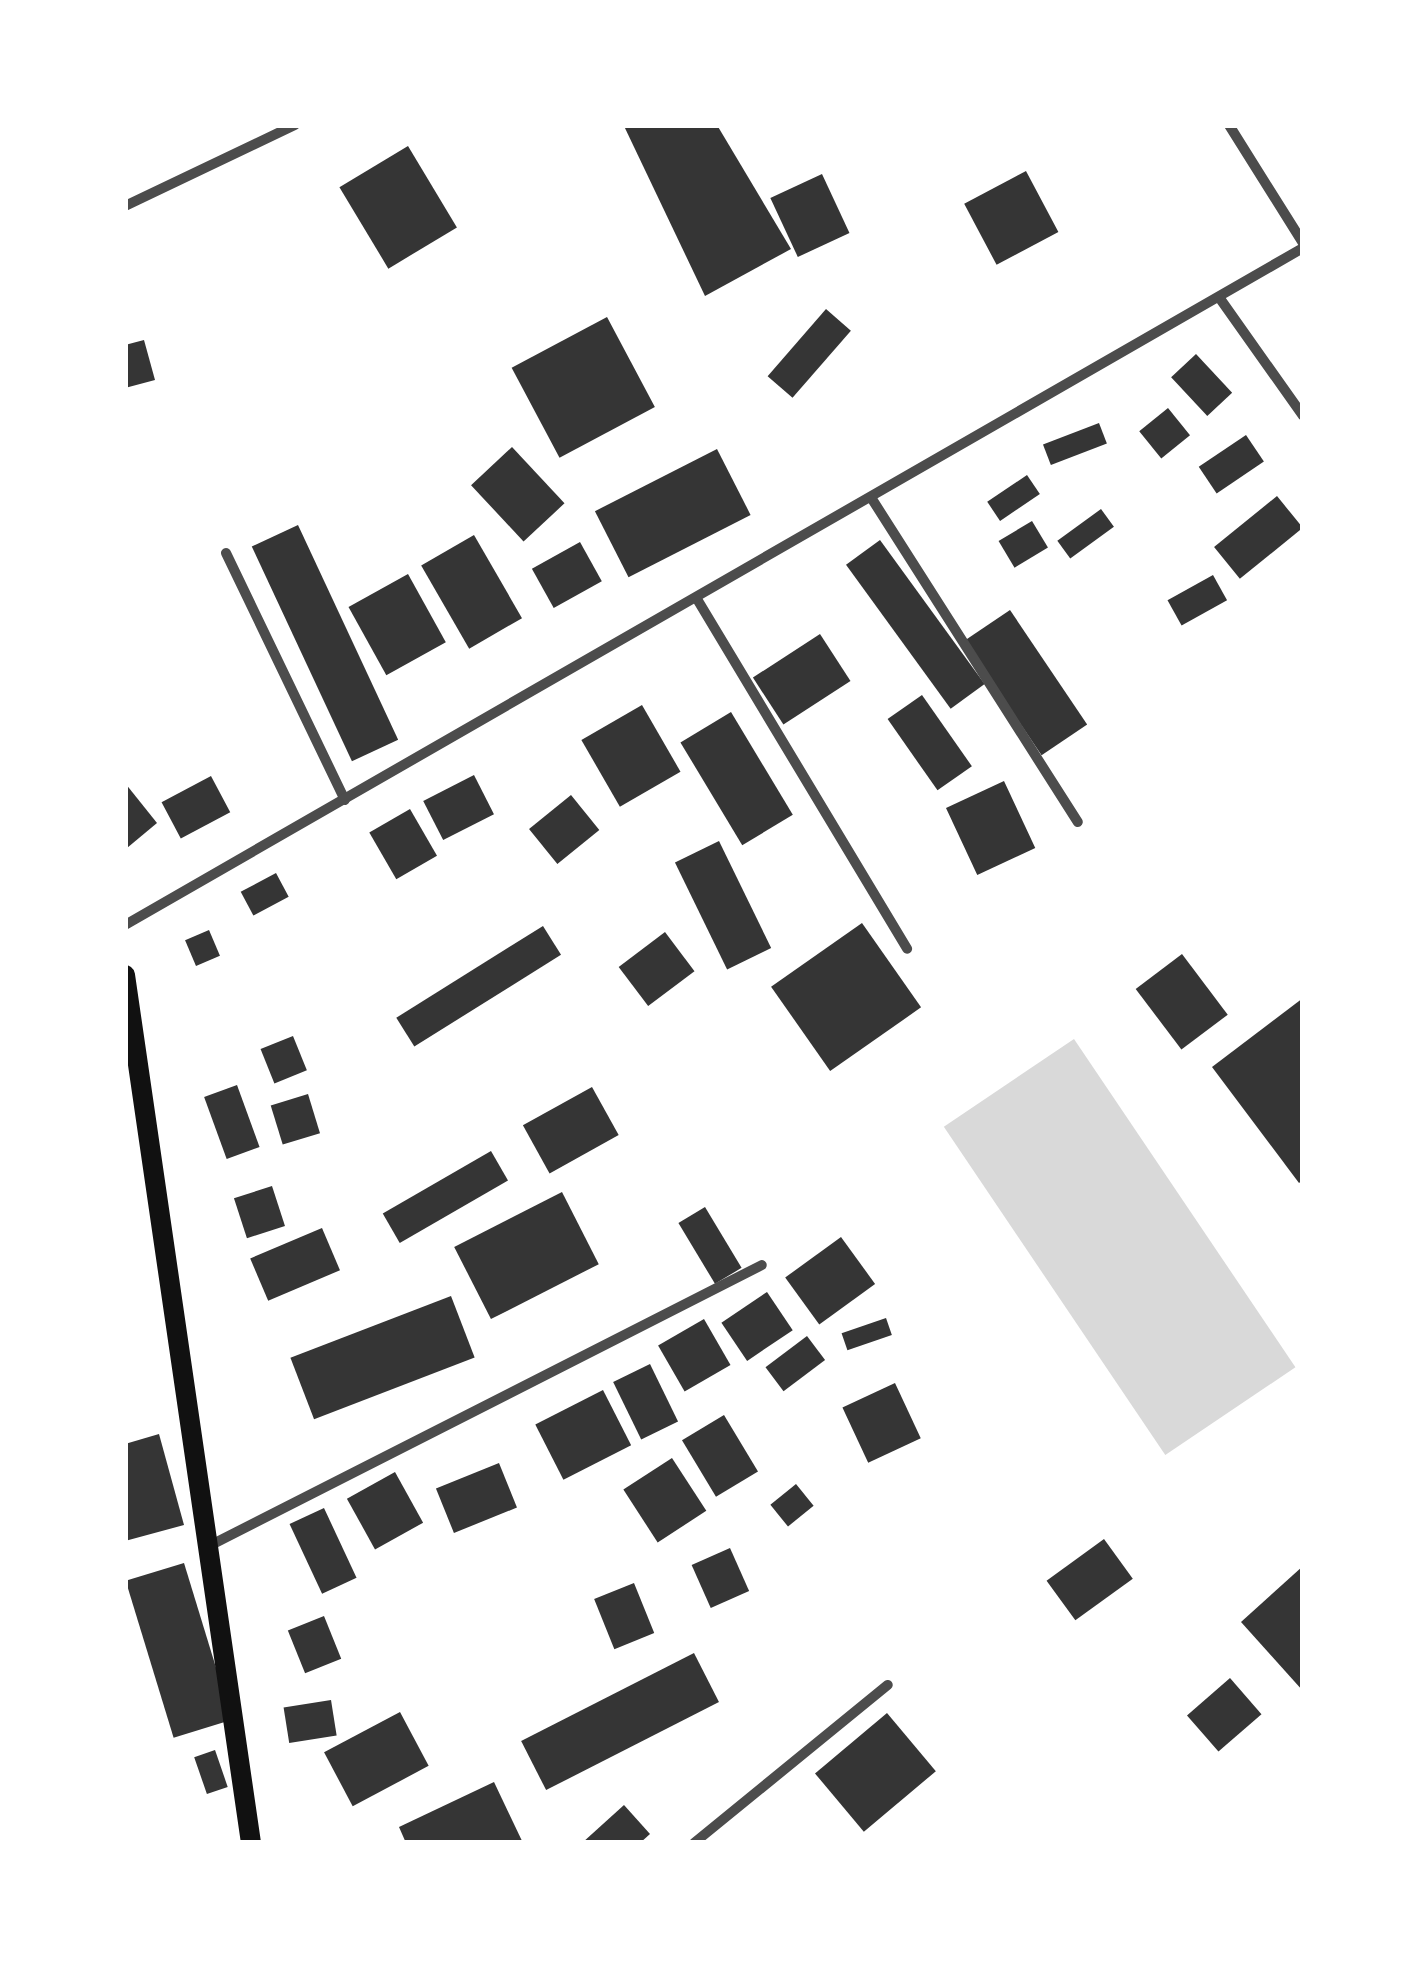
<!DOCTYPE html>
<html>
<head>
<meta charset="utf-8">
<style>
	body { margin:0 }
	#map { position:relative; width:1428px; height:1968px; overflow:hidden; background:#fff; font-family:"Roboto Condensed",sans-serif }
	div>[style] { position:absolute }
	.water>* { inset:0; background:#d9d9d9; transform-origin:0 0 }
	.building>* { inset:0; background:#353535; transform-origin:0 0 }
	.minor>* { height:10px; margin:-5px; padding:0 5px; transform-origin:5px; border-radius:5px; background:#4c4c4c }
	.secondary>* { height:20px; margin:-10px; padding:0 10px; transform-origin:10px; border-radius:10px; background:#111 }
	span { translate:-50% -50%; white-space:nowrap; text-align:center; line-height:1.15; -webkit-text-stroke:8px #fff; paint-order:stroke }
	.frame { position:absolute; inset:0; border:128px solid #fff; pointer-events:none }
</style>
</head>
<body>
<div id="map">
	<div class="water">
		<div style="left:1074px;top:1039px;width:396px;height:157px;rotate:56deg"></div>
	</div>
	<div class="building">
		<div style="clip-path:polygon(717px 125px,791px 249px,705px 296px,624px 126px)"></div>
		<div style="left:408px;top:146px;width:95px;height:80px;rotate:59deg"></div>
		<div style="left:1026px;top:171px;width:69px;height:70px;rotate:62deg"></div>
		<div style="left:822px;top:174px;width:65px;height:57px;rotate:65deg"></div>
		<div style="left:826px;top:309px;width:33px;height:89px;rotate:41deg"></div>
		<div style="left:607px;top:317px;width:102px;height:108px;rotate:62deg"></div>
		<div style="clip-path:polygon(144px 340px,155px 380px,125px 388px,125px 345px)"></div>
		<div style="left:1196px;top:354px;width:53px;height:34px;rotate:47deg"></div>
		<div style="left:1168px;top:408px;width:35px;height:37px;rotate:51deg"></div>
		<div style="left:1099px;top:423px;width:22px;height:60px;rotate:69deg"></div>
		<div style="left:1246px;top:435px;width:32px;height:57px;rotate:56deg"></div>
		<div style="left:512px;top:447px;width:77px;height:56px;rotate:47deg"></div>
		<div style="left:717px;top:449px;width:74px;height:137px;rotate:63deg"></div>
		<div style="left:1027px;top:475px;width:23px;height:48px;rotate:56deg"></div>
		<div style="left:1277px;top:496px;width:41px;height:81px;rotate:51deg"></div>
		<div style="left:1101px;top:509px;width:22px;height:54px;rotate:54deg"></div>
		<div style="left:1032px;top:521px;width:31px;height:39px;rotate:59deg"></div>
		<div style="left:298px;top:525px;width:237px;height:51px;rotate:65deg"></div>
		<div style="left:474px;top:535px;width:96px;height:61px;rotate:60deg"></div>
		<div style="left:880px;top:540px;width:178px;height:42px;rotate:54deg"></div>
		<div style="left:580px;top:542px;width:45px;height:55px;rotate:61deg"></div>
		<div style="left:408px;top:574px;width:78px;height:68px;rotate:61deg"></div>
		<div style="left:1213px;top:575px;width:29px;height:52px;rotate:61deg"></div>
		<div style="left:1010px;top:610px;width:138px;height:55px;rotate:56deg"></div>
		<div style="left:820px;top:634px;width:56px;height:80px;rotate:57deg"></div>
		<div style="left:922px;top:695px;width:87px;height:42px;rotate:55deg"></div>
		<div style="left:642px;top:705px;width:77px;height:70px;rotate:60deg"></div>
		<div style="left:731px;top:712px;width:120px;height:59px;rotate:59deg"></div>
		<div style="left:474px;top:775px;width:44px;height:57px;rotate:63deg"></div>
		<div style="left:211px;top:776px;width:41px;height:56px;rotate:62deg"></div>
		<div style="left:1004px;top:781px;width:74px;height:64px;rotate:65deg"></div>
		<div style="clip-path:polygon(125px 783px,157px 823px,127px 848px,125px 846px)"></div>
		<div style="left:571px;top:795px;width:45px;height:54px;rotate:51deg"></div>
		<div style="left:410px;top:809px;width:54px;height:47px;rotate:60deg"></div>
		<div style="left:719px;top:841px;width:119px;height:49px;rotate:64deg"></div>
		<div style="left:276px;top:873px;width:27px;height:40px;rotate:62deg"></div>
		<div style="left:862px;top:923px;width:103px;height:111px;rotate:55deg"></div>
		<div style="left:543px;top:926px;width:34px;height:173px;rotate:58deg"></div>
		<div style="left:209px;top:930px;width:28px;height:26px;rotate:67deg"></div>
		<div style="left:665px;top:932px;width:49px;height:58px;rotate:53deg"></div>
		<div style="left:1182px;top:954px;width:76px;height:58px;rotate:53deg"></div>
		<div style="clip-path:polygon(1303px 998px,1303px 1180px,1299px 1183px,1212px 1067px)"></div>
		<div style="left:293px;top:1036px;width:37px;height:35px;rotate:68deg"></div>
		<div style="left:237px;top:1085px;width:66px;height:35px;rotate:70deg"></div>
		<div style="left:592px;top:1087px;width:55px;height:79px;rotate:61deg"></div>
		<div style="left:308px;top:1094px;width:41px;height:39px;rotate:73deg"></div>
		<div style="left:491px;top:1151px;width:34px;height:125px;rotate:60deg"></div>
		<div style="left:272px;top:1186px;width:42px;height:40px;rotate:72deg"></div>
		<div style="left:562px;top:1192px;width:81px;height:121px;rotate:63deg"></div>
		<div style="left:705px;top:1207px;width:71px;height:31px;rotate:59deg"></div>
		<div style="left:322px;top:1228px;width:46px;height:78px;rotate:67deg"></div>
		<div style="left:841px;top:1237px;width:58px;height:69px;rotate:54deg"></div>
		<div style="left:767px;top:1292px;width:46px;height:55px;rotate:56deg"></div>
		<div style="left:451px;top:1296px;width:66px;height:172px;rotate:69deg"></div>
		<div style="left:886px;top:1318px;width:18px;height:47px;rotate:71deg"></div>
		<div style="left:704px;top:1319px;width:53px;height:53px;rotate:60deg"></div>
		<div style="left:807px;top:1336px;width:30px;height:52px;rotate:53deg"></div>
		<div style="left:650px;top:1364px;width:64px;height:41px;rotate:64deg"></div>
		<div style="left:895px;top:1383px;width:61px;height:58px;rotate:65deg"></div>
		<div style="left:603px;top:1390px;width:62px;height:76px;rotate:63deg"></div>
		<div style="left:724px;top:1415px;width:66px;height:49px;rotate:59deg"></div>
		<div style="clip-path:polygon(159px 1434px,184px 1525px,125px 1541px,125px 1444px)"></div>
		<div style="left:672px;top:1458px;width:63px;height:58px;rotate:57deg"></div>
		<div style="left:499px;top:1463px;width:48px;height:68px;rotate:68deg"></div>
		<div style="left:395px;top:1472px;width:58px;height:55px;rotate:61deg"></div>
		<div style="left:796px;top:1484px;width:28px;height:33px;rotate:51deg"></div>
		<div style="left:324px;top:1508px;width:77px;height:38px;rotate:65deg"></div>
		<div style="left:1104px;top:1539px;width:49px;height:71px;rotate:54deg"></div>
		<div style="left:730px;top:1548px;width:47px;height:42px;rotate:66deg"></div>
		<div style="left:184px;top:1563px;width:164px;height:61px;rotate:73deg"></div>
		<div style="clip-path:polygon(1303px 1566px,1303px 1691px,1241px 1622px)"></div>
		<div style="left:634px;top:1583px;width:54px;height:43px;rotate:68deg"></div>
		<div style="left:324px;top:1616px;width:46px;height:39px;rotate:68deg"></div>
		<div style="left:694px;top:1653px;width:55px;height:194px;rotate:63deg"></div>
		<div style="left:1230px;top:1678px;width:48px;height:57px;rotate:49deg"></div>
		<div style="left:331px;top:1700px;width:36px;height:48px;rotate:81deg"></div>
		<div style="left:400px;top:1712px;width:61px;height:86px;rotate:62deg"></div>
		<div style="left:887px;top:1713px;width:76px;height:94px;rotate:50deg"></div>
		<div style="left:215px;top:1750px;width:39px;height:22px;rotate:71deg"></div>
		<div style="clip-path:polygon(494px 1782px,523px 1843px,406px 1843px,399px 1827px)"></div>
		<div style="clip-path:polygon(624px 1805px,650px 1834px,640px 1843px,582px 1843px)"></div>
	</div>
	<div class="minor">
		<div style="left:1229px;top:125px;width:139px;rotate:57.9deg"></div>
		<div style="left:125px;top:206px;width:188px;rotate:-25.5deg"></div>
		<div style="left:1221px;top:300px;width:142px;rotate:54.7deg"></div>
		<div style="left:872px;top:499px;width:383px;rotate:57.5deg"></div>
		<div style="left:226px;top:553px;width:274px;rotate:64.3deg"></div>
		<div style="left:697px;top:599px;width:408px;rotate:59deg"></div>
		<div style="left:125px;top:925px;width:1359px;rotate:-29.89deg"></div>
		<div style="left:209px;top:1546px;width:620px;rotate:-26.94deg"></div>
		<div style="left:694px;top:1843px;width:250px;rotate:-39.2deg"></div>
	</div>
	<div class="secondary">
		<div style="left:125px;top:975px;width:877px;rotate:81.74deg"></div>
	</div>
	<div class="frame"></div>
</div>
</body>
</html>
